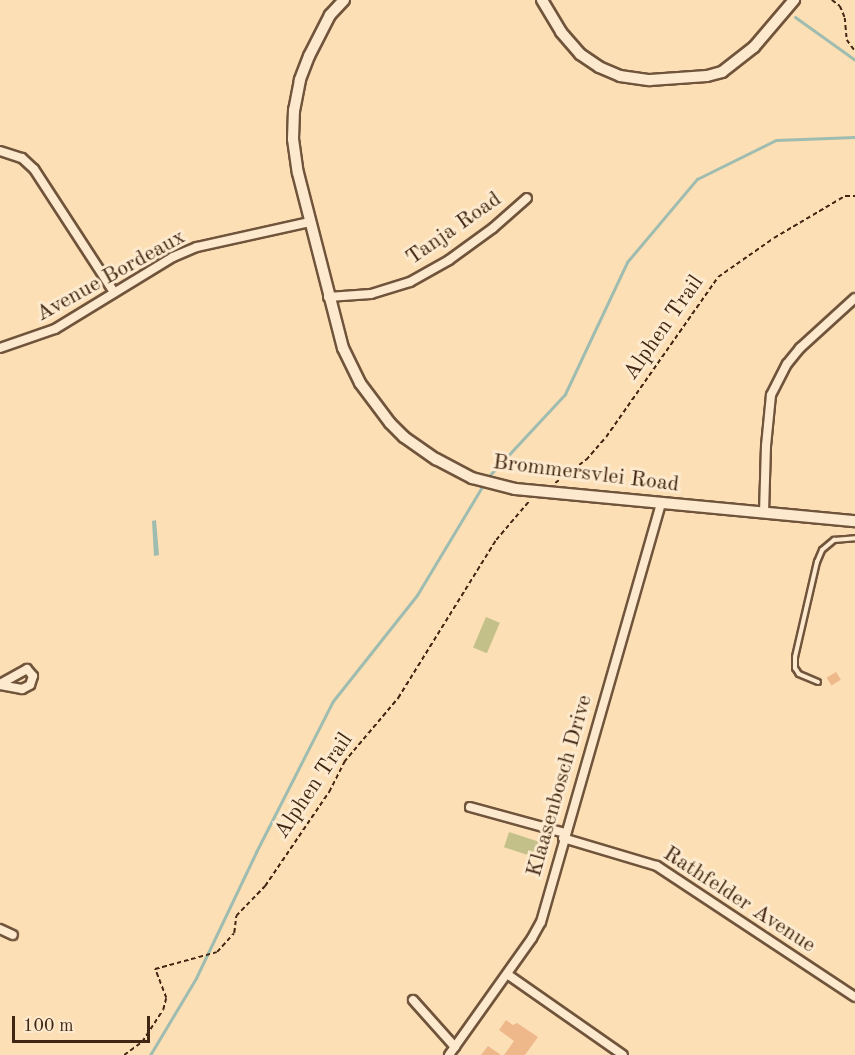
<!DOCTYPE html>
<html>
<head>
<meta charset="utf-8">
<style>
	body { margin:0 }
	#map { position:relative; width:855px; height:1055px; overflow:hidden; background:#fcdfb4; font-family:"Old Standard TT",serif }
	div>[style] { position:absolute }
	.green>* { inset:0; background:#c4c089; transform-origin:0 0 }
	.water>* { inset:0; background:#9fbcb1 }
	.stream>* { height:3px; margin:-1.5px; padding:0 1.5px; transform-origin:1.5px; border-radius:1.5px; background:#9fbcb1 }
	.building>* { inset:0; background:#eeb88b; transform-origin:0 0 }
	.path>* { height:1.5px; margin-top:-0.75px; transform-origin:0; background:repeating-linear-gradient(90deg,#412613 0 4.5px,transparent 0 7.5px) }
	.roads { filter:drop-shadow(2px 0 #70543b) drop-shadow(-2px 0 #70543b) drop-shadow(0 2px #70543b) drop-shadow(0 -2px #70543b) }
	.service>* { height:4px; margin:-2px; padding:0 2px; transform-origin:2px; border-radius:2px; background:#fdeace }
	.minor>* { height:8px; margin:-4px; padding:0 4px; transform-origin:4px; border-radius:4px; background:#fdeace }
	.tertiary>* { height:10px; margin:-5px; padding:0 5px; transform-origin:5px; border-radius:5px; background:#fdeace }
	span { translate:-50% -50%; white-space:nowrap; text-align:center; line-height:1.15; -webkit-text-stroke:6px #fdeace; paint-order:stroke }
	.street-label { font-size:22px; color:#412613 }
	.scale { position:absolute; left:12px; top:1016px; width:138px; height:27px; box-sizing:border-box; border:3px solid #412613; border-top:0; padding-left:8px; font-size:18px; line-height:21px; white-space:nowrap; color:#412613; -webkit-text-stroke:4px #fdeace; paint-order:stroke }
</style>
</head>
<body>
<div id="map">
	<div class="green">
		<div style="left:486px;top:617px;width:15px;height:33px;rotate:23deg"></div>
		<div style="left:509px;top:832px;width:33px;height:16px;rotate:18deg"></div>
	</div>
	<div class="water">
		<div style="clip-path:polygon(156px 520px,159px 555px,154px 556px,152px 521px)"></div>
	</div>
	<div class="stream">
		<div style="left:795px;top:17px;width:74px;rotate:35.6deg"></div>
		<div style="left:488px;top:477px;width:113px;rotate:-47.1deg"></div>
		<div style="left:565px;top:394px;width:146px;rotate:-64.8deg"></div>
		<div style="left:627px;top:262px;width:109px;rotate:-49.9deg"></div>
		<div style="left:697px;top:179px;width:88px;rotate:-26.3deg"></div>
		<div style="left:776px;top:140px;width:79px;rotate:-2.2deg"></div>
		<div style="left:150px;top:1055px;width:90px;rotate:-59.1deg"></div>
		<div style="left:196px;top:978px;width:140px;rotate:-64.5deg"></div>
		<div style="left:256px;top:852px;width:169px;rotate:-63deg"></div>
		<div style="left:333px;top:701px;width:135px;rotate:-51.6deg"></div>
		<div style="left:417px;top:595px;width:126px;rotate:-59deg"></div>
	</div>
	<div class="building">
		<div style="left:836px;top:672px;width:9px;height:11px;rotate:58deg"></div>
		<div style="clip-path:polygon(506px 1020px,513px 1025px,517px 1023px,538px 1037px,525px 1055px,504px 1055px,514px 1041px,499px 1030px)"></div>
		<div style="clip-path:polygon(488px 1046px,501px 1055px,481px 1055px)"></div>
	</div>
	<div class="path">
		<div style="left:832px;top:0;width:10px;rotate:37deg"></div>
		<div style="left:840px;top:6px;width:13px;rotate:67deg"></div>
		<div style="left:845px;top:18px;width:22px;rotate:85deg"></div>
		<div style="left:847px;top:40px;width:14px;rotate:54deg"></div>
		<div style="left:555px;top:483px;width:39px;rotate:-37deg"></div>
		<div style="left:586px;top:460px;width:30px;rotate:-49deg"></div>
		<div style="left:606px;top:437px;width:195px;rotate:-55deg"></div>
		<div style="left:718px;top:277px;width:68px;rotate:-34.9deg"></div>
		<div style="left:774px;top:238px;width:82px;rotate:-30.6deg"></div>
		<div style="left:845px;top:196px;width:10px"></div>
		<div style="left:124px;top:1055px;width:22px;rotate:-36deg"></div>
		<div style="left:142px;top:1042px;width:38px;rotate:-57deg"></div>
		<div style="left:163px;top:1010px;width:12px;rotate:-76deg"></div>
		<div style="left:166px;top:998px;width:31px;rotate:-111deg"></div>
		<div style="left:155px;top:969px;width:64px;rotate:-15.3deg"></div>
		<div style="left:217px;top:952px;width:25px;rotate:-48deg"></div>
		<div style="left:234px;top:933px;width:17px;rotate:-83deg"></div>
		<div style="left:236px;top:916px;width:42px;rotate:-46deg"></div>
		<div style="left:265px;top:886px;width:114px;rotate:-55.8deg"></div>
		<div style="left:329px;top:792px;width:34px;rotate:-63deg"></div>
		<div style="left:344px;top:762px;width:84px;rotate:-49.8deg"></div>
		<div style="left:398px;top:698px;width:186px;rotate:-58.2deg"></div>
		<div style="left:496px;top:540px;width:52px;rotate:-49.6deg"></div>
	</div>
	<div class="roads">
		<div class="service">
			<div style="left:818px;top:682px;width:21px;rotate:-157deg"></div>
			<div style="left:799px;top:674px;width:7px;rotate:-124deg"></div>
			<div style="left:795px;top:668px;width:11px;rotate:-90deg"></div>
			<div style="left:795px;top:657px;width:98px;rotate:-77deg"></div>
			<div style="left:817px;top:562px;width:13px;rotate:-67deg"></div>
			<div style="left:822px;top:550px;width:16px;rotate:-40deg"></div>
			<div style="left:834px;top:540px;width:21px;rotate:-5deg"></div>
		</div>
		<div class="minor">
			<div style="left:0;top:151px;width:23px;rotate:18deg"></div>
			<div style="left:22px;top:158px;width:16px;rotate:43deg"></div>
			<div style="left:34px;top:169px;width:147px;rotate:57deg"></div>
			<div style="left:328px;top:297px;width:43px;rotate:-4deg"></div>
			<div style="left:371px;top:294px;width:41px;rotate:-17.1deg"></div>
			<div style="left:410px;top:282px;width:45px;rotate:-29.4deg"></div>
			<div style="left:449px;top:260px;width:54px;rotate:-36deg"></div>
			<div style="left:493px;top:228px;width:45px;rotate:-41.4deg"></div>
			<div style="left:0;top:348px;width:58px;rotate:-19.1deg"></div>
			<div style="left:55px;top:329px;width:138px;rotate:-31.4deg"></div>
			<div style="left:173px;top:257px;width:26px;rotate:-23deg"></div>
			<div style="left:197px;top:247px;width:116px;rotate:-12.5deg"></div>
			<div style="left:764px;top:513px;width:67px;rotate:-88.3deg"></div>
			<div style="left:766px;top:446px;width:51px;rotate:-84.4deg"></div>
			<div style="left:771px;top:395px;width:35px;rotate:-63deg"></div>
			<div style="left:787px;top:364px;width:21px;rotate:-51deg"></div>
			<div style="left:800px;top:348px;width:74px;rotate:-42.3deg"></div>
			<div style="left:0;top:684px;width:31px;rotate:-29deg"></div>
			<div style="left:27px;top:669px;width:9px;rotate:49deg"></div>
			<div style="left:33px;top:676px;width:9px;rotate:108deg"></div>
			<div style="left:30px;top:685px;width:9px;rotate:153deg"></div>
			<div style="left:22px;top:689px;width:22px;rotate:-170deg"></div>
			<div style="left:470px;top:807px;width:98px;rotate:15.3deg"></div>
			<div style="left:563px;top:838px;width:98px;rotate:16.6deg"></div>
			<div style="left:657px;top:866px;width:237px;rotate:33.5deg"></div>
			<div style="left:0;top:929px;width:14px;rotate:25deg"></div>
			<div style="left:507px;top:974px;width:141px;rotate:34.9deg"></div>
			<div style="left:413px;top:1000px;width:63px;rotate:48.2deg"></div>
			<div style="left:449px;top:1055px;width:143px;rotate:-54.6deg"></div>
			<div style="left:532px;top:938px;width:18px;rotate:-61deg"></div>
			<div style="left:541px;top:922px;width:435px;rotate:-74deg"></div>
		</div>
		<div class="tertiary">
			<div style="left:344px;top:0;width:21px;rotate:133deg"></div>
			<div style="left:330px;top:15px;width:46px;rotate:117.1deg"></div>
			<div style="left:309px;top:56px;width:26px;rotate:111deg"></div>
			<div style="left:300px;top:80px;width:31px;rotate:101deg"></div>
			<div style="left:294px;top:110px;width:29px;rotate:92deg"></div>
			<div style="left:293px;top:139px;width:34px;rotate:82deg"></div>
			<div style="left:298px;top:173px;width:181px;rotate:75.6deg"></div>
			<div style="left:343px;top:348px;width:39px;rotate:64deg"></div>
			<div style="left:360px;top:383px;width:50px;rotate:53.1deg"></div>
			<div style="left:390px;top:423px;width:20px;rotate:45deg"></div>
			<div style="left:404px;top:437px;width:39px;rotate:35deg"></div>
			<div style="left:436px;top:459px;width:41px;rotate:27.8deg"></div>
			<div style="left:472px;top:478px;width:44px;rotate:14.3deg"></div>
			<div style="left:515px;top:489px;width:342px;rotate:5.4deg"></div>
			<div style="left:542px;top:0;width:37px;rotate:59deg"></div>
			<div style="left:561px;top:32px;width:29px;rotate:49deg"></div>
			<div style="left:580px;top:54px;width:23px;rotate:34deg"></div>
			<div style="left:599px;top:67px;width:23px;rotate:23deg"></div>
			<div style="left:620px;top:76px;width:30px;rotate:8deg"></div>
			<div style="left:650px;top:80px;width:57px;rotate:-4deg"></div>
			<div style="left:707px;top:76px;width:16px;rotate:-15deg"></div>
			<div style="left:722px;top:72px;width:41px;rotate:-38deg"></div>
			<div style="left:754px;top:47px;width:62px;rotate:-49.6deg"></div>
		</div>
	</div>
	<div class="street-label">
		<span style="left:454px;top:229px;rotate:-35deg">Tanja Road</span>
		<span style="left:111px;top:276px;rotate:-29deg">Avenue Bordeaux</span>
		<span style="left:664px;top:328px;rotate:-55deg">Alphen Trail</span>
		<span style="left:586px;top:474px;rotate:7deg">Brommersvlei Road</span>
		<span style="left:314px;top:786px;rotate:-56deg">Alphen Trail</span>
		<span style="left:560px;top:786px;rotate:-74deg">Klaasenbosch Drive</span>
		<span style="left:739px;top:900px;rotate:33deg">Rathfelder Avenue</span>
	</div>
	<div class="scale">100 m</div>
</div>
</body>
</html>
